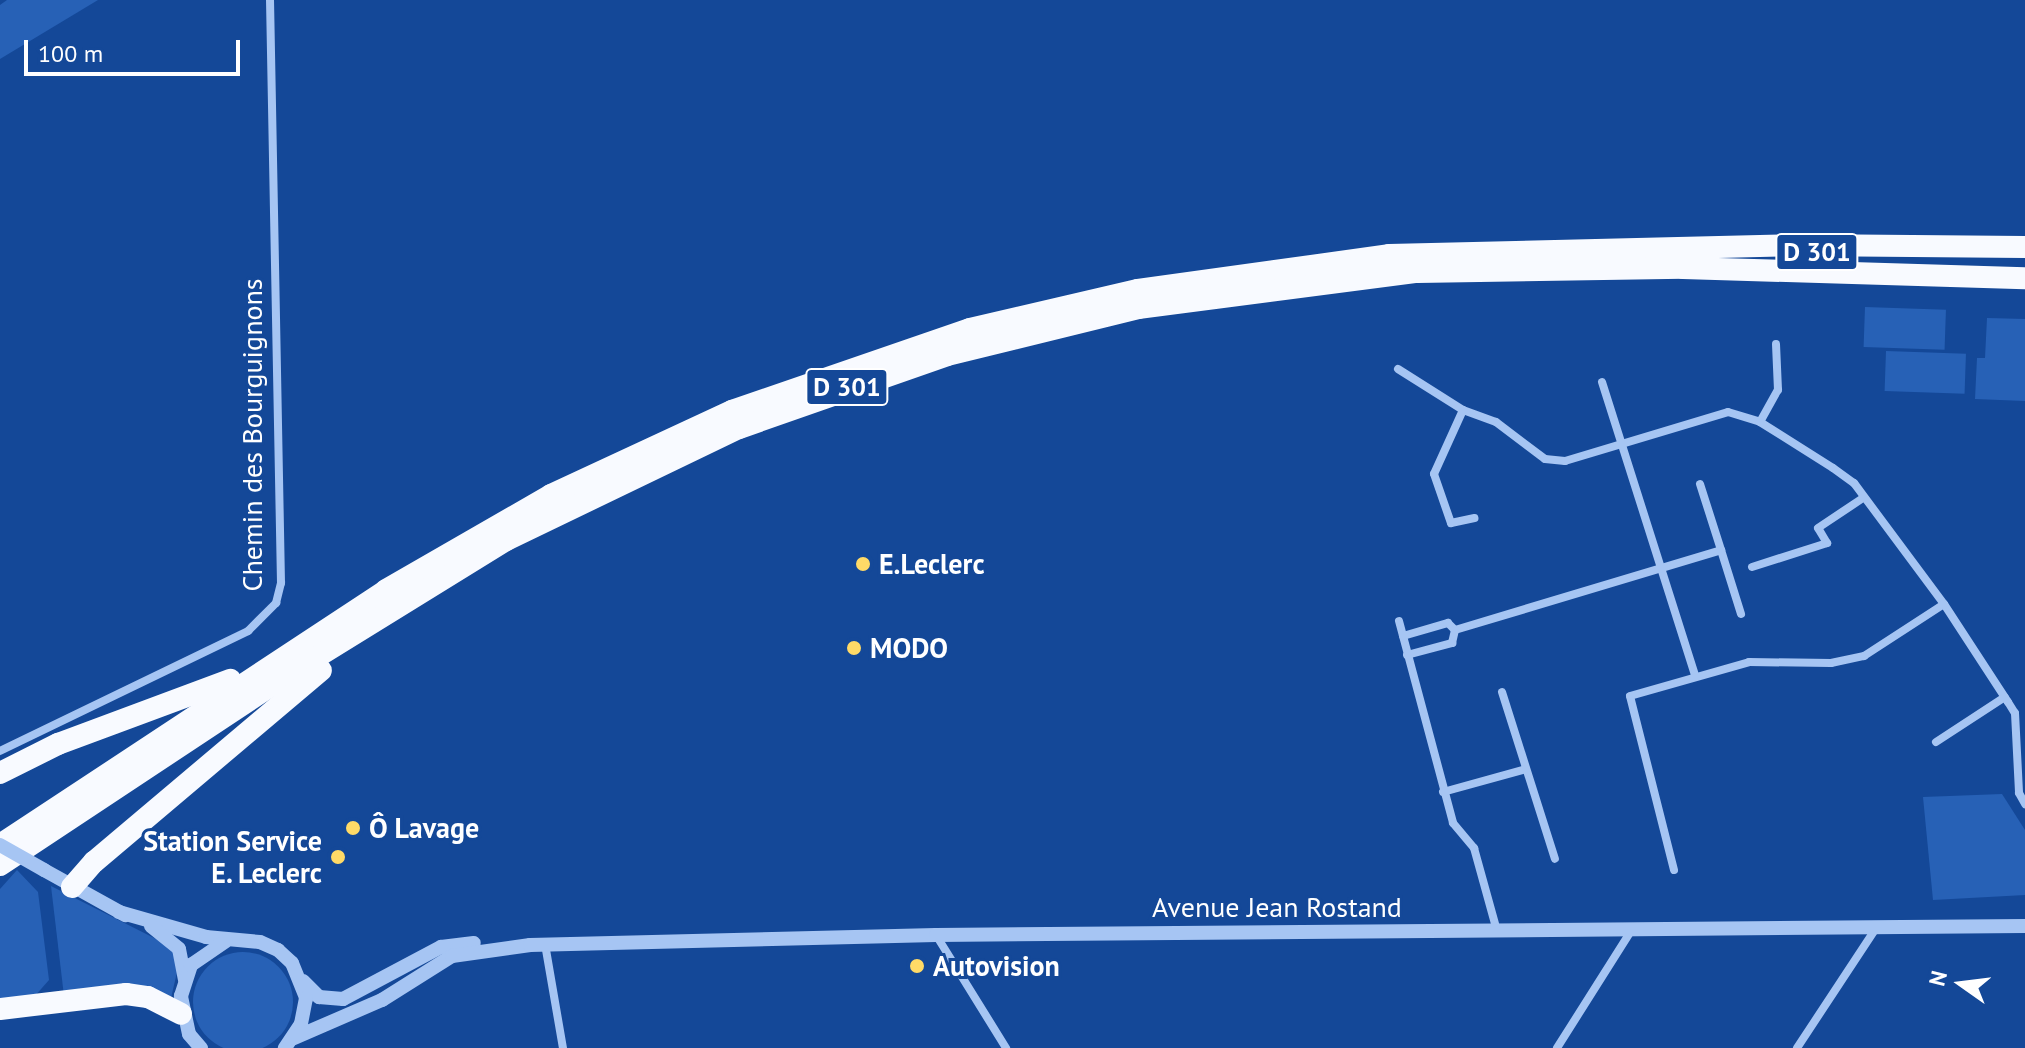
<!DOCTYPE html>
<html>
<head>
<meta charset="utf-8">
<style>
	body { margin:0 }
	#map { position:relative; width:2025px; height:1048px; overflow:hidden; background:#144898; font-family:"PT Sans",sans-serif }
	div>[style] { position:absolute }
	.green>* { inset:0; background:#2761b6; transform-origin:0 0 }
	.round { border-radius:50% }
	.minor>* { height:8px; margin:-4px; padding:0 4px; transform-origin:4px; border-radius:4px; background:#a6c5f3 }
	.tertiary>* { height:14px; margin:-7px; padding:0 7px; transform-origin:7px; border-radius:7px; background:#a6c5f3 }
	.trunk>* { height:22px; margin:-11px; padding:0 11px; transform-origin:11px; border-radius:11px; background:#f8faff }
	.tertiary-bridge>* { height:14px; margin:-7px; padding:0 7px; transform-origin:7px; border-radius:7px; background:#a6c5f3 }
	.dots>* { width:22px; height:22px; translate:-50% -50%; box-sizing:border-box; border:4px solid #144898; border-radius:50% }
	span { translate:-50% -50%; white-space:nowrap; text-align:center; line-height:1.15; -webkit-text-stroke:6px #144898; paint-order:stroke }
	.shield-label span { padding:2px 6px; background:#144898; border:2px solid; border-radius:6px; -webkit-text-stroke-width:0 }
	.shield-label { font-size:26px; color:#fff; font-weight:700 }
	.street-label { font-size:28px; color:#fff }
	.poi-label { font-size:28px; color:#fff; font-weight:700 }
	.left { translate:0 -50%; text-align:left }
	.right { translate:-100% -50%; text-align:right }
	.north { position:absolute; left:1921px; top:944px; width:80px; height:80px; -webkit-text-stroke:6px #144898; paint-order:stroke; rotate:284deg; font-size:22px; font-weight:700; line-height:32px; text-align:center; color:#fff }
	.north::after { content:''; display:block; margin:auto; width:28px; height:36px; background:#fff; clip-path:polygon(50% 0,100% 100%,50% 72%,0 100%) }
	.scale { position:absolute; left:24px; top:40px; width:216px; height:36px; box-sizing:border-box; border:4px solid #fff; border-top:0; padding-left:10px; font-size:24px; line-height:28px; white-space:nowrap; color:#fff; -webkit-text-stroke:6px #144898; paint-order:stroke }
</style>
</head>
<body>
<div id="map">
	<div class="green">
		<div style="clip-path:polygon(7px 0,98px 0,0 59px,0 5px)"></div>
		<div style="left:1865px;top:307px;width:81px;height:40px;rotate:2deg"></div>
		<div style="clip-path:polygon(1987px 318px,2025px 319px,2025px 401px,1975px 399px,1977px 358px,1985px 358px)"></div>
		<div style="left:1886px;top:351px;width:80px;height:40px;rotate:2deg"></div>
		<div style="clip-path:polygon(2002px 794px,2025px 830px,2025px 895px,1933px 900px,1923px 797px)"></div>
		<div style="clip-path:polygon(17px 870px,38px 892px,49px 980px,34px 997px,0 1000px,0 889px)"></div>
		<div style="clip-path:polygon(51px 886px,172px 947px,178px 968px,171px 998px,64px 996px)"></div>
		<div class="round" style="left:193px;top:952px;width:100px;height:100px"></div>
	</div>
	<div class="minor">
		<div style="left:1398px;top:369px;width:77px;rotate:32.2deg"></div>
		<div style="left:1463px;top:410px;width:35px;rotate:20deg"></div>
		<div style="left:1496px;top:422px;width:61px;rotate:37.1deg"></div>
		<div style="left:1545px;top:459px;width:20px;rotate:6deg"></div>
		<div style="left:1565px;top:461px;width:170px;rotate:-16.7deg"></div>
		<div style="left:1728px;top:412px;width:34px;rotate:17deg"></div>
		<div style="left:1760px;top:422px;width:86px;rotate:32.2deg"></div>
		<div style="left:1833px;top:468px;width:26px;rotate:36deg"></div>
		<div style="left:1854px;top:483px;width:151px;rotate:53.4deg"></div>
		<div style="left:1944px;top:604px;width:117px;rotate:56.9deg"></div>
		<div style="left:2008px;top:702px;width:13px;rotate:58deg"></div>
		<div style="left:2015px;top:713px;width:80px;rotate:87.1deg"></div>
		<div style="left:2019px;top:793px;width:13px;rotate:61deg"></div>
		<div style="left:1602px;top:382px;width:308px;rotate:72.4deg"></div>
		<div style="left:1463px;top:410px;width:70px;rotate:114.4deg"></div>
		<div style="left:1434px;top:474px;width:52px;rotate:70.9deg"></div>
		<div style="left:1451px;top:523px;width:24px;rotate:-12deg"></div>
		<div style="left:1760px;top:422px;width:37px;rotate:-61deg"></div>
		<div style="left:1778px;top:390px;width:46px;rotate:-92.5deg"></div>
		<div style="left:1700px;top:484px;width:69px;rotate:72.3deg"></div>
		<div style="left:1752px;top:567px;width:79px;rotate:-17.7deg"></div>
		<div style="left:1827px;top:543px;width:17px;rotate:-121deg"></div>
		<div style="left:1818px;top:528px;width:54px;rotate:-33.7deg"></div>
		<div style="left:1399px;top:621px;width:209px;rotate:75deg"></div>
		<div style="left:1453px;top:823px;width:33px;rotate:50deg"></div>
		<div style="left:1474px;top:848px;width:86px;rotate:74.5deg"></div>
		<div style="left:1403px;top:636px;width:47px;rotate:-16.1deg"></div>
		<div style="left:1448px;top:623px;width:10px;rotate:45deg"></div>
		<div style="left:1455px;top:630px;width:278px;rotate:-16.7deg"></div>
		<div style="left:1721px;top:550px;width:67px;rotate:72.6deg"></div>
		<div style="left:1407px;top:655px;width:47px;rotate:-14.9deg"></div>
		<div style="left:1452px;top:643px;width:13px;rotate:-77deg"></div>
		<div style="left:1502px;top:692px;width:175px;rotate:72.4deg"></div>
		<div style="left:1936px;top:742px;width:82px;rotate:-33.1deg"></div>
		<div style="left:0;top:751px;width:276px;rotate:-25.8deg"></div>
		<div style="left:248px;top:631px;width:40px;rotate:-45deg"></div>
		<div style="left:276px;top:603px;width:21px;rotate:-76deg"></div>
		<div style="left:281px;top:583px;width:583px;rotate:-91.08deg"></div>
		<div style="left:1443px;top:792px;width:86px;rotate:-15.5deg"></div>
		<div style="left:1674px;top:870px;width:179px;rotate:-104.2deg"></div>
		<div style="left:1630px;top:696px;width:124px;rotate:-15.9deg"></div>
		<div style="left:1749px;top:662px;width:82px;rotate:0.7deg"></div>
		<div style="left:1831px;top:663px;width:34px;rotate:-12deg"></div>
		<div style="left:1864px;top:656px;width:95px;rotate:-33deg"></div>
		<div style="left:936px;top:935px;width:133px;rotate:58.2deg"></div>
		<div style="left:545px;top:944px;width:106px;rotate:80.2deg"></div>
		<div style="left:1557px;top:1048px;width:138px;rotate:-57.7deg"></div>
		<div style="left:1797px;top:1048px;width:144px;rotate:-56.6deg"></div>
	</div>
	<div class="tertiary">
		<div style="left:44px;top:870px;width:93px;rotate:29.1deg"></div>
		<div style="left:119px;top:912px;width:91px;rotate:16deg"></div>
		<div style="left:206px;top:937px;width:54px;rotate:5.3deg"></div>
		<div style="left:260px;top:942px;width:20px;rotate:24deg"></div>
		<div style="left:278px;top:950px;width:19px;rotate:43deg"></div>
		<div style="left:292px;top:963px;width:38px;rotate:68deg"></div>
		<div style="left:306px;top:998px;width:26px;rotate:101deg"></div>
		<div style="left:301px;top:1024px;width:29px;rotate:124deg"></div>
		<div style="left:151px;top:926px;width:36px;rotate:39deg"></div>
		<div style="left:179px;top:949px;width:31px;rotate:79deg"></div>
		<div style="left:303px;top:981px;width:23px;rotate:45deg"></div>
		<div style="left:319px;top:997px;width:24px;rotate:5deg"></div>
		<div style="left:343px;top:999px;width:111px;rotate:-28deg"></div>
		<div style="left:441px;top:947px;width:33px;rotate:-7deg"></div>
		<div style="left:294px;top:1038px;width:96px;rotate:-23.4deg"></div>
		<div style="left:382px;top:1000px;width:83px;rotate:-32.2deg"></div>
		<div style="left:452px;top:956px;width:79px;rotate:-8deg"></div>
		<div style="left:530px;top:945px;width:406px;rotate:-1.4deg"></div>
		<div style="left:936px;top:935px;width:1089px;rotate:-0.47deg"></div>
		<div style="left:201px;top:1048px;width:18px;rotate:-131deg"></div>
		<div style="left:189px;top:1034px;width:39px;rotate:-102deg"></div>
		<div style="left:181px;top:996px;width:33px;rotate:-72deg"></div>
		<div style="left:191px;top:965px;width:42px;rotate:-34.4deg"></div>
	</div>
	<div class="trunk">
		<div style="left:0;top:773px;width:65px;rotate:-26.6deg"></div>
		<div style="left:58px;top:744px;width:184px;rotate:-20.4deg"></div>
		<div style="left:0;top:845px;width:463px;rotate:-33.4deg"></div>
		<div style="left:386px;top:590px;width:190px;rotate:-29.9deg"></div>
		<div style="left:551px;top:495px;width:200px;rotate:-24.9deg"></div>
		<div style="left:732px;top:411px;width:252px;rotate:-19deg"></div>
		<div style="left:970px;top:329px;width:172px;rotate:-13.1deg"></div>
		<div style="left:1138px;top:290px;width:253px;rotate:-7.9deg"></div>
		<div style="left:1389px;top:255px;width:410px;rotate:-1.4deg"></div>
		<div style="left:1799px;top:245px;width:226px;rotate:0.5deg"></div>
		<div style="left:0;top:865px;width:343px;rotate:-33.5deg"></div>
		<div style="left:286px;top:676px;width:259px;rotate:-31.7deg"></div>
		<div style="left:506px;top:540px;width:259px;rotate:-25.7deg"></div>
		<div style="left:739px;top:428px;width:220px;rotate:-19.3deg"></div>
		<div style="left:947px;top:355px;width:197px;rotate:-13.8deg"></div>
		<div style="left:1138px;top:308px;width:281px;rotate:-7.4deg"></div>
		<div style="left:1417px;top:272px;width:266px;rotate:-0.9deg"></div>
		<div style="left:1683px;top:268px;width:342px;rotate:1.7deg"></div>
		<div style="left:72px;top:887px;width:33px;rotate:-49deg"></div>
		<div style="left:94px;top:862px;width:297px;rotate:-40.2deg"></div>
		<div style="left:0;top:1009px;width:127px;rotate:-6.8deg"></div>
		<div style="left:126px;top:994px;width:22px;rotate:8deg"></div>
		<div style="left:148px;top:997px;width:37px;rotate:27deg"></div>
	</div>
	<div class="tertiary-bridge">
		<div style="left:0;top:845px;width:51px;rotate:29.6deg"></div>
	</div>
	<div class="dots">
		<div style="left:863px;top:564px;background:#ffda67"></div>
		<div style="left:854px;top:648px;background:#ffda67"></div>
		<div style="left:353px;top:828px;background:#ffda67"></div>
		<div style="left:338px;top:857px;background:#ffda67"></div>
		<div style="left:917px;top:966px;background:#ffda67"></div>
	</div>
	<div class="shield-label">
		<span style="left:1817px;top:252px">D 301</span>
		<span style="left:847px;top:387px">D 301</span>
	</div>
	<div class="street-label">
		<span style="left:252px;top:435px;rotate:-90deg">Chemin des Bourguignons</span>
		<span style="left:1277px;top:907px">Avenue Jean Rostand</span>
	</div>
	<div class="poi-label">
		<span class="left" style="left:879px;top:564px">E.Leclerc</span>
		<span class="left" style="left:870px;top:648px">MODO</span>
		<span class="left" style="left:369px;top:828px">Ô Lavage</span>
		<span class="right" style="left:322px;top:857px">Station Service<br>E. Leclerc</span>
		<span class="left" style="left:933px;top:966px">Autovision</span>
	</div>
	<div class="north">N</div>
	<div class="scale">100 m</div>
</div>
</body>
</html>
